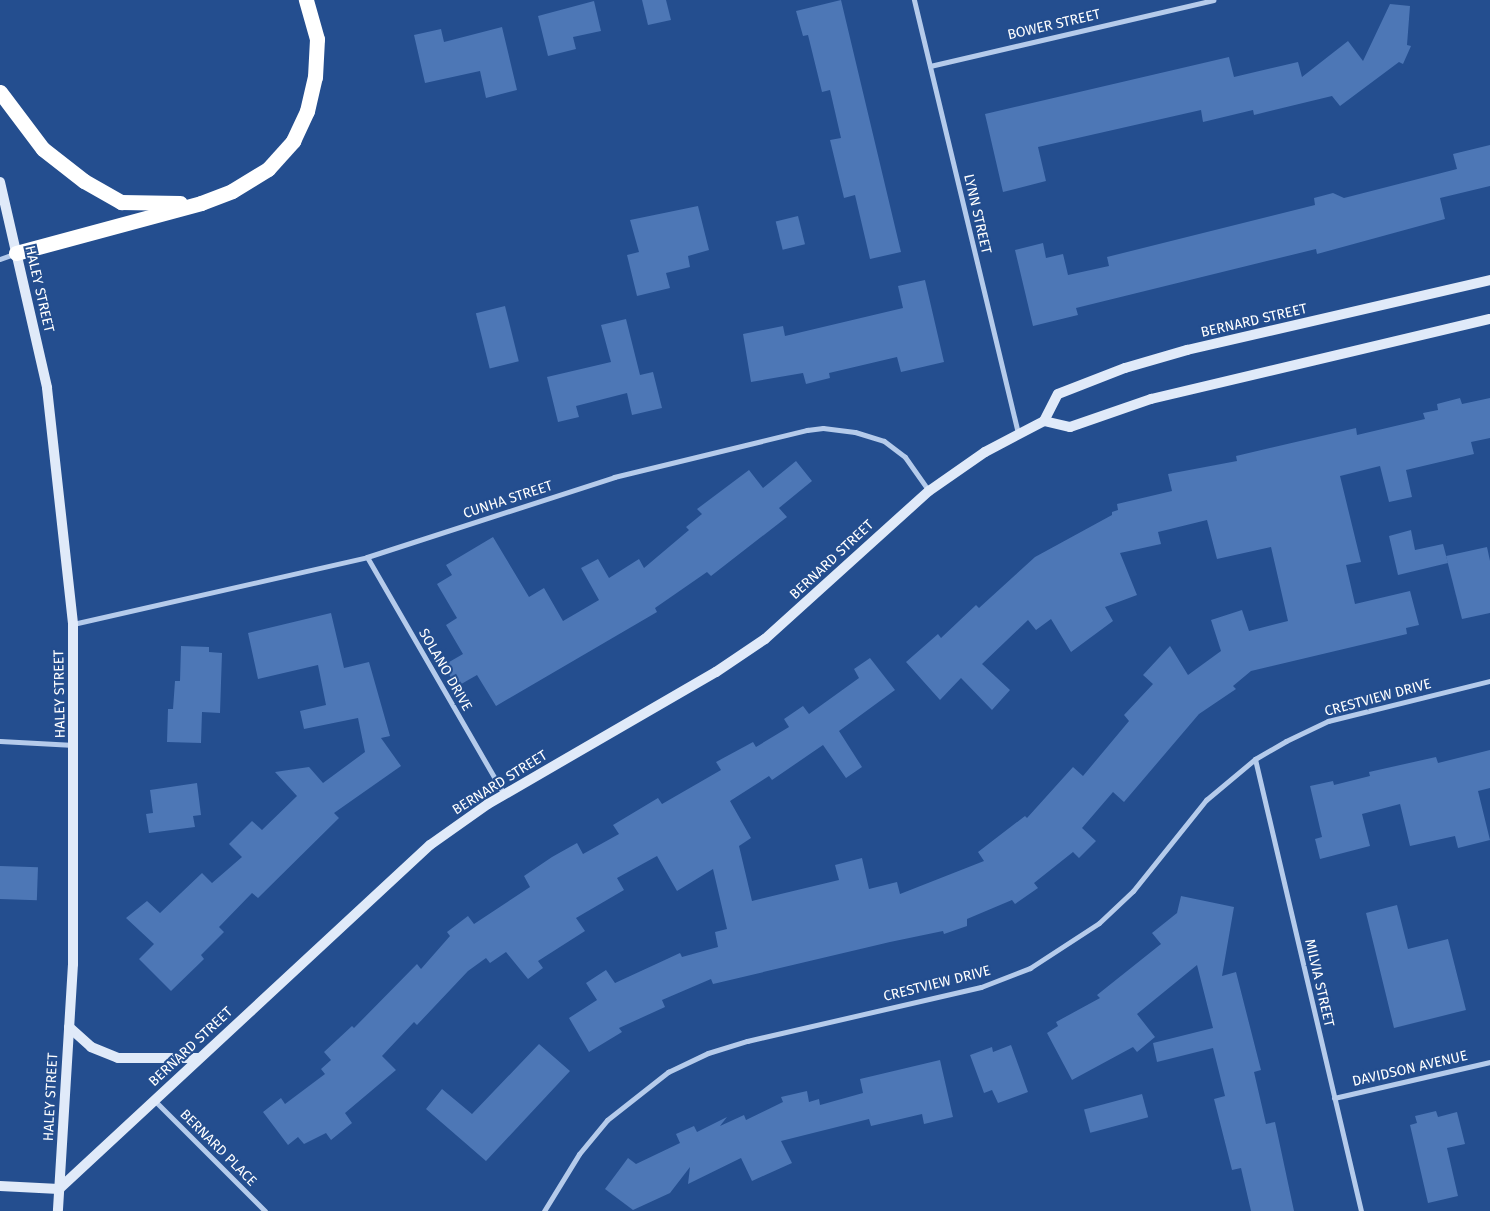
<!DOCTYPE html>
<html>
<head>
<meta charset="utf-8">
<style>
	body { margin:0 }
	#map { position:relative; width:1490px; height:1211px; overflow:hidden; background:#244e8f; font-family:"Fira Sans",sans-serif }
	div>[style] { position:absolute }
	.building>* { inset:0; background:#4d77b6; transform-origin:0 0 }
	.street>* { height:5px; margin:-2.5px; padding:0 2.5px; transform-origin:2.5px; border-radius:2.5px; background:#b5cbeb }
	.secondary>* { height:10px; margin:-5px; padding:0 5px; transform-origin:5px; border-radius:5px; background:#e0eaf9 }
	.highway>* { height:15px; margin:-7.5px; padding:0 7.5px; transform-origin:7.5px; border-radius:7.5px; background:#fff }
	span { translate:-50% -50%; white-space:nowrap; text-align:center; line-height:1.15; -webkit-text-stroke:4px #244e8f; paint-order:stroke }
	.street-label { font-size:14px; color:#fff }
</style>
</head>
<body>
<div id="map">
	<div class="building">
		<div style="clip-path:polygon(642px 0,666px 0,671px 20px,648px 25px)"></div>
		<div style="clip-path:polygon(841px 0,901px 252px,870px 259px,855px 195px,844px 198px,830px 140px,841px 138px,830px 90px,822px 92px,808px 35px,803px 36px,796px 11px)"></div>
		<div style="clip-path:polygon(594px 1px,601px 31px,573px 37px,576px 49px,548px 56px,538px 16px)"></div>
		<div style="clip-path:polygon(1390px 4px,1410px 6px,1407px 45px,1411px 46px,1403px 64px,1399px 62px,1340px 106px,1332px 96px,1254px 115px,1253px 110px,1203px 122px,1201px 110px,1038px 147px,1046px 181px,1003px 192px,985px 114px,1229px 57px,1234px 77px,1298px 62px,1302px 77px,1348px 41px,1363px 61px)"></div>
		<div style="clip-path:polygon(502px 27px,517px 90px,486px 98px,480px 71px,425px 83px,414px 35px,441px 29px,444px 42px)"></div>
		<div style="clip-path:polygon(1490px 145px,1490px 186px,1440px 198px,1445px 219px,1317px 254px,1316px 249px,1076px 308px,1078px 315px,1033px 326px,1015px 250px,1043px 243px,1046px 258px,1063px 254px,1068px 275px,1109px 266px,1107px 257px,1315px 205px,1314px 198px,1333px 193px,1344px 198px,1457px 169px,1453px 154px)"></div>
		<div style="clip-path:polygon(698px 206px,709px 250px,688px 256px,690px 267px,666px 273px,670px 288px,637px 296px,627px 255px,639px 252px,630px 220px)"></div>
		<div style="left:798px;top:216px;width:29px;height:23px;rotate:76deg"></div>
		<div style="clip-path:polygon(925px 280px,944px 362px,901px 372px,897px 357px,829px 373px,830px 378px,806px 384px,803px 373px,751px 382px,743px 334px,783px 326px,785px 336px,903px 308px,898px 286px)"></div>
		<div style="left:505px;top:306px;width:57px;height:30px;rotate:76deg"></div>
		<div style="clip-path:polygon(626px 319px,640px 375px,653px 372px,662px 408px,632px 415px,627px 393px,576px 406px,579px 417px,558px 422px,547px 377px,611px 362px,601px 325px)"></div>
		<div style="clip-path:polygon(1460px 398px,1462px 404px,1490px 398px,1490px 438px,1471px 442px,1474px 454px,1406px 470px,1412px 497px,1389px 502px,1380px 466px,1340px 476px,1361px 562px,1346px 565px,1355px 604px,1410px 591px,1419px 625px,1406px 628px,1407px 634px,1251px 671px,1233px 686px,1236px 689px,1199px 714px,1124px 802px,1113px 792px,1082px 828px,1096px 841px,1079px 858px,1073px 852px,1034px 883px,1038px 888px,1015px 904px,1012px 900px,967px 919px,967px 926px,944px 934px,943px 931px,890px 942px,713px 984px,711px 979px,662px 1000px,665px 1007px,619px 1028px,622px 1032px,589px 1052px,569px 1018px,597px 1000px,586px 983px,606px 970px,615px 983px,680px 953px,682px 957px,718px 947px,715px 932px,727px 929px,713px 869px,677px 891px,657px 856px,617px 878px,624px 890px,576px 918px,585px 931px,538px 961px,543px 968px,528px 979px,506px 952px,490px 963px,486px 958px,468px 971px,417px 1025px,414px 1022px,382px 1056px,396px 1070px,345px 1113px,352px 1123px,331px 1140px,326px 1133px,304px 1144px,298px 1137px,288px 1145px,263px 1112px,281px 1098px,285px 1104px,325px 1074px,321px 1069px,331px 1060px,324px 1052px,352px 1026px,354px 1028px,417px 964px,421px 969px,450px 936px,447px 932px,468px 916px,474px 924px,530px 887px,524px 876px,552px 857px,577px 843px,583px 854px,619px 834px,613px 825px,658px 798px,662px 804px,721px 770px,716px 762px,753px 742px,756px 747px,789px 727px,784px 719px,803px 706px,809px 714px,859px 678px,854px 669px,870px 658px,895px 690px,839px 731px,862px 767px,846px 778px,823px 745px,772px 780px,769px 776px,730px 801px,751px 838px,739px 846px,752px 901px,839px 880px,835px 865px,862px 858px,869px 889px,897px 882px,900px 894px,984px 861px,978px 852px,1025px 816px,1027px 818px,1073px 767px,1083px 776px,1129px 721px,1124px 715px,1153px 684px,1143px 675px,1170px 646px,1188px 675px,1221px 651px,1211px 620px,1242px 610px,1249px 631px,1288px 621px,1271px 547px,1217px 559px,1207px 520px,1158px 532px,1161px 544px,1120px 553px,1137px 595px,1105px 607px,1113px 621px,1071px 652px,1051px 619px,1036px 630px,1028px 620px,982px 664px,1010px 690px,992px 710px,961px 678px,940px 700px,906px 662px,938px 634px,941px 638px,976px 605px,979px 608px,1035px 557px,1112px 515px,1112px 512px,1118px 510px,1117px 504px,1172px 491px,1168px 474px,1237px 461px,1236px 456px,1356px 428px,1357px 435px,1425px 419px,1423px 413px,1438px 410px,1437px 404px)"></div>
		<div style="clip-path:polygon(796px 461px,812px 481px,779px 508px,787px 517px,711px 576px,707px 572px,655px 608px,657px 612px,496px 706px,477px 675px,456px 687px,444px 665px,463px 654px,446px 625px,457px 618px,437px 584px,452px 575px,446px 565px,493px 537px,529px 597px,544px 588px,563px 621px,599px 600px,581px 568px,598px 559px,609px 578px,639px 559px,644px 568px,689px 530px,686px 527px,702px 514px,697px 509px,749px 470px,763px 488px)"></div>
		<div style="clip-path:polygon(1411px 530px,1415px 550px,1443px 544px,1448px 563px,1398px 575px,1389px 536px)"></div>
		<div style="clip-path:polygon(1487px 547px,1490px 561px,1490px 613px,1462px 619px,1446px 556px)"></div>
		<div style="clip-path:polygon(331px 613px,344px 668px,369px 662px,390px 736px,381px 738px,401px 766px,334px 813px,339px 818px,258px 898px,252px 893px,219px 927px,224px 932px,201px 955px,204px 959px,171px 991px,139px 959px,154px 944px,126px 918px,147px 901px,160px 913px,202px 873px,212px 883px,242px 857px,229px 844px,252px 821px,262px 830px,297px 796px,275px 772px,309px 767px,323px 783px,365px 752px,358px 718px,304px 729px,300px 711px,326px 705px,318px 665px,258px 679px,248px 633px)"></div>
		<div style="clip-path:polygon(181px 646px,209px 647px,209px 652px,222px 653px,220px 713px,202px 712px,201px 743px,167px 742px,168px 709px,173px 709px,175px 681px,180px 681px)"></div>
		<div style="clip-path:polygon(1490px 750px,1490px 788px,1478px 791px,1490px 840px,1458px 848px,1455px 836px,1410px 846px,1400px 804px,1362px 814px,1370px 846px,1320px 859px,1315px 839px,1322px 837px,1310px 786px,1333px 781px,1334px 785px,1370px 776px,1369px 772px,1436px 757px,1438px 763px)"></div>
		<div style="clip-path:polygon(197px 783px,201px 815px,193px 816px,195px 827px,149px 833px,146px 814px,153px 813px,150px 790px)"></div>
		<div style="left:0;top:866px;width:38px;height:33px;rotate:2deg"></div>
		<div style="clip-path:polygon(1181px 896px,1234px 907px,1222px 976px,1236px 972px,1261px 1070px,1254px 1072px,1266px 1124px,1275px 1122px,1294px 1211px,1251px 1211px,1241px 1168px,1232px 1170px,1214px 1099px,1225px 1096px,1213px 1048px,1157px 1062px,1153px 1043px,1213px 1028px,1197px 965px,1137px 1014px,1155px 1037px,1137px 1052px,1133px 1047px,1072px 1080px,1047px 1033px,1058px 1026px,1056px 1022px,1100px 998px,1097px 995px,1161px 944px,1152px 933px,1177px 913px)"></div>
		<div style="clip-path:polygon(1397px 905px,1408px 949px,1448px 939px,1466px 1010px,1394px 1028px,1366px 913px)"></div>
		<div style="clip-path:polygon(539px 1044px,570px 1071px,486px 1161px,426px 1109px,442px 1089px,472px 1114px)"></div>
		<div style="clip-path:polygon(1011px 1045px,1028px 1092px,998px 1103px,992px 1090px,984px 1093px,970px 1055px,992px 1047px,993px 1052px)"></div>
		<div style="clip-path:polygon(940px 1060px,953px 1117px,924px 1124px,922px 1114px,871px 1126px,869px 1119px,781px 1141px,792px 1163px,752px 1181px,741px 1158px,688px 1184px,690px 1167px,670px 1193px,633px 1210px,605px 1189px,628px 1158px,636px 1164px,680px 1143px,676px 1134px,694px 1126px,697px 1132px,727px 1117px,720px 1126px,744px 1115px,746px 1120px,783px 1102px,781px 1097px,807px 1091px,809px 1102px,819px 1099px,820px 1105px,863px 1093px,860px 1079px)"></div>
		<div style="left:1142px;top:1094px;width:24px;height:60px;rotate:75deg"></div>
		<div style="clip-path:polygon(1436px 1111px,1438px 1117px,1457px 1112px,1465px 1144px,1447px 1148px,1458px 1196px,1428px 1203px,1410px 1125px,1417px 1123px,1415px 1116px)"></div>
	</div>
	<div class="street">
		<div style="left:914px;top:0;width:446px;rotate:76.5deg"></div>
		<div style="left:930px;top:66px;width:291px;rotate:-13.1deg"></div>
		<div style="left:0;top:259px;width:15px;rotate:-20deg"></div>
		<div style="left:367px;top:557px;width:274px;rotate:60deg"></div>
		<div style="left:73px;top:624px;width:302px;rotate:-12.8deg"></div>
		<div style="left:367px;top:557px;width:260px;rotate:-17.9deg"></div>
		<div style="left:614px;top:477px;width:199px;rotate:-13.7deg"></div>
		<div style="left:807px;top:430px;width:16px;rotate:-7deg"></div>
		<div style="left:823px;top:428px;width:32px;rotate:7deg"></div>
		<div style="left:855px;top:432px;width:30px;rotate:17deg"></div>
		<div style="left:884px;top:441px;width:26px;rotate:37deg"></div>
		<div style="left:905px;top:457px;width:42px;rotate:54.8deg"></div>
		<div style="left:0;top:741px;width:74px;rotate:3.1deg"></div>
		<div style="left:1255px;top:759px;width:464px;rotate:76.8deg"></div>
		<div style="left:1334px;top:1098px;width:160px;rotate:-13deg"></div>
		<div style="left:154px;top:1100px;width:157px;rotate:45deg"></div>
		<div style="left:544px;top:1211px;width:67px;rotate:-58.4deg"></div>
		<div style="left:579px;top:1154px;width:44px;rotate:-50.5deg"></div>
		<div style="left:607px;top:1120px;width:78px;rotate:-38.2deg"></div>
		<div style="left:668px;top:1072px;width:44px;rotate:-25.4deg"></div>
		<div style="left:708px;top:1053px;width:41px;rotate:-17.1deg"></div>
		<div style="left:747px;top:1041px;width:240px;rotate:-13deg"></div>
		<div style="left:981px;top:987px;width:53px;rotate:-21.2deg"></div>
		<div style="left:1030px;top:968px;width:82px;rotate:-33.1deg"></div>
		<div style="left:1099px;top:923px;width:47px;rotate:-43.3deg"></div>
		<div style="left:1133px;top:891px;width:117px;rotate:-51.3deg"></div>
		<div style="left:1206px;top:800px;width:64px;rotate:-39.9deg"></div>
		<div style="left:1255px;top:759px;width:36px;rotate:-30deg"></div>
		<div style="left:1286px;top:741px;width:47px;rotate:-25.5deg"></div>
		<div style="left:1328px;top:721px;width:167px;rotate:-13.9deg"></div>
	</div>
	<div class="secondary">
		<div style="left:0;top:182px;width:211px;rotate:77.1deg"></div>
		<div style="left:47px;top:388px;width:237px;rotate:83.7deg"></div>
		<div style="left:73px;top:624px;width:340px;rotate:90deg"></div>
		<div style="left:73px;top:964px;width:247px;rotate:93.5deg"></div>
		<div style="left:1044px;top:421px;width:27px;rotate:13deg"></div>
		<div style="left:1070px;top:427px;width:86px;rotate:-19.1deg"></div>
		<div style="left:1151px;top:399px;width:348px;rotate:-13.3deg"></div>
		<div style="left:69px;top:1027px;width:30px;rotate:42deg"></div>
		<div style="left:91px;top:1047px;width:29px;rotate:22deg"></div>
		<div style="left:118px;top:1058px;width:81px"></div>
		<div style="left:0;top:1186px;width:59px;rotate:2.9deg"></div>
		<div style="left:59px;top:1189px;width:506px;rotate:-42.84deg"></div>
		<div style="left:430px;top:845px;width:71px;rotate:-35.3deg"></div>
		<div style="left:488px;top:804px;width:263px;rotate:-30.1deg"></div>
		<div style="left:716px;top:672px;width:59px;rotate:-34deg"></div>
		<div style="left:765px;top:639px;width:221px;rotate:-42.1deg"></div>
		<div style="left:929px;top:491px;width:68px;rotate:-34.9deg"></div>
		<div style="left:985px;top:452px;width:67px;rotate:-27.7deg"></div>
		<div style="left:1044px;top:421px;width:30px;rotate:-63deg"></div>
		<div style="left:1058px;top:394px;width:72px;rotate:-21.2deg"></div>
		<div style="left:1125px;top:368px;width:65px;rotate:-16.2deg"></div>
		<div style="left:1187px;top:350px;width:311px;rotate:-13deg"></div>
	</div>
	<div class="highway">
		<div style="left:0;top:92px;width:71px;rotate:53deg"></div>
		<div style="left:43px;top:149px;width:52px;rotate:38deg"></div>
		<div style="left:84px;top:181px;width:43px;rotate:29.6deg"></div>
		<div style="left:121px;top:202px;width:59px;rotate:1deg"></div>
		<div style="left:16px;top:253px;width:192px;rotate:-15.1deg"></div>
		<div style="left:201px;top:203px;width:33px;rotate:-21deg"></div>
		<div style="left:232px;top:191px;width:42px;rotate:-31.4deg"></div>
		<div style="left:268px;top:169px;width:38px;rotate:-48deg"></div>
		<div style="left:293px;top:141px;width:33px;rotate:-65deg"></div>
		<div style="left:307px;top:111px;width:35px;rotate:-77deg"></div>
		<div style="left:315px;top:77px;width:38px;rotate:-87deg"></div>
		<div style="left:317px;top:39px;width:41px;rotate:-105.8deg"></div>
	</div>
	<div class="street-label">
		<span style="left:1054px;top:25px;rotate:-13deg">BOWER STREET</span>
		<span style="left:977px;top:214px;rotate:77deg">LYNN STREET</span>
		<span style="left:39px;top:289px;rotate:77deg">HALEY STREET</span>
		<span style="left:1254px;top:321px;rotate:-13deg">BERNARD STREET</span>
		<span style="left:508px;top:500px;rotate:-18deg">CUNHA STREET</span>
		<span style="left:832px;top:560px;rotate:-43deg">BERNARD STREET</span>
		<span style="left:445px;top:670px;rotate:60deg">SOLANO DRIVE</span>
		<span style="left:60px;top:694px;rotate:-91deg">HALEY STREET</span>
		<span style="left:1378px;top:698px;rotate:-15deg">CRESTVIEW DRIVE</span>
		<span style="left:500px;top:783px;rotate:-32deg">BERNARD STREET</span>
		<span style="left:1319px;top:983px;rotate:77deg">MILVIA STREET</span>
		<span style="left:937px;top:984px;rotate:-14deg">CRESTVIEW DRIVE</span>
		<span style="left:191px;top:1047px;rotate:-43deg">BERNARD STREET</span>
		<span style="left:1410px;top:1069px;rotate:-13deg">DAVIDSON AVENUE</span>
		<span style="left:51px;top:1097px;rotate:-87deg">HALEY STREET</span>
		<span style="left:218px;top:1148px;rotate:45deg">BERNARD PLACE</span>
	</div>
</div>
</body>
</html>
